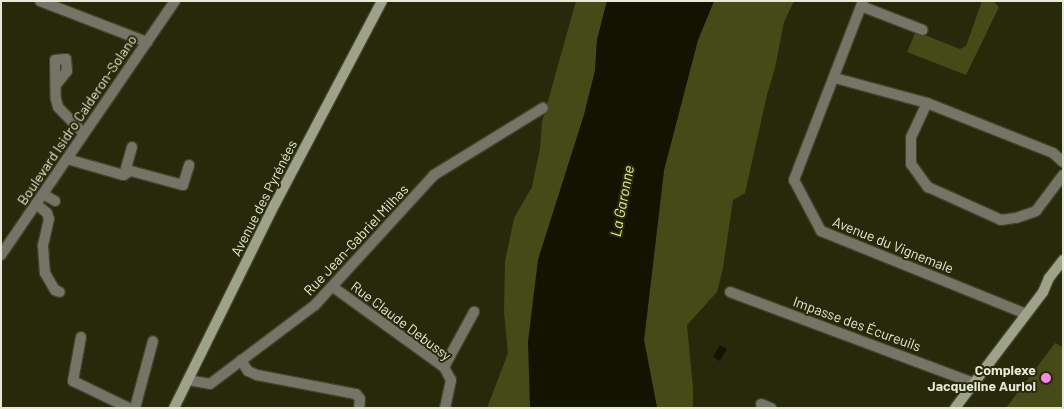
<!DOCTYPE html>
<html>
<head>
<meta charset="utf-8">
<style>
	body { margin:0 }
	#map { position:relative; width:1064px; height:409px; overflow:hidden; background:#27290a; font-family:Barlow,sans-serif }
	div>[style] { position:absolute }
	.green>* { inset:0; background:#464a16 }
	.water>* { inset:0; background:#121301; transform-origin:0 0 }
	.roads { filter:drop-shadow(1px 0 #424427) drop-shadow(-1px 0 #424427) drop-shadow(0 1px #424427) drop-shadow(0 -1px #424427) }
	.street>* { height:10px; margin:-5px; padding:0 5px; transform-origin:5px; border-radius:5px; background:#747567 }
	.secondary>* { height:10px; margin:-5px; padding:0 5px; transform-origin:5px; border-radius:5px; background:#9fa28b }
	.dots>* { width:14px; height:14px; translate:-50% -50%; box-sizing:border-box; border:2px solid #27290a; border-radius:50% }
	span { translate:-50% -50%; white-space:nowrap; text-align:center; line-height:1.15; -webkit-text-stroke:4px #27290a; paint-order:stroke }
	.street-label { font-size:14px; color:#e6e9d7 }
	.poi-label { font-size:14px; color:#e6e9d7; font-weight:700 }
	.right { translate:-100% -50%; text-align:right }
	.water-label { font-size:15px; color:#e4ee8c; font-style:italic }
	.frame { position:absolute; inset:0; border:2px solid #e6e9d7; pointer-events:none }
</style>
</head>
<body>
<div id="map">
	<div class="green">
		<div style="clip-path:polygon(576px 1px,607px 1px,597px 40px,595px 71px,584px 115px,538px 260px,530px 408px,487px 408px,508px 353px,504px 312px,505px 262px,514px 218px,532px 187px,540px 148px,542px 122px)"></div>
		<div style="clip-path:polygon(714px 1px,794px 1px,784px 22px,775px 68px,767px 95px,745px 193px,733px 200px,723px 268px,717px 292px,687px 325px,693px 387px,693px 408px,657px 408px,644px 340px,664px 170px,698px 39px)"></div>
		<div style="clip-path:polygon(982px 1px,993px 1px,999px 7px,966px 75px,907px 52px,915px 33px,912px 30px,960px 49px,966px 46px)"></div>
		<div style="clip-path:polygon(1055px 343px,1063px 347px,1063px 408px,1006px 408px)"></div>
	</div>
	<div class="water">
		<div style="clip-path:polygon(607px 1px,714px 1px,698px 40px,664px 170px,644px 340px,657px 408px,530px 408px,528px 342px,538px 260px,584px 115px,595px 71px,597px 40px)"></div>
		<div style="left:720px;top:345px;width:8px;height:14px;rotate:30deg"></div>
	</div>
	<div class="roads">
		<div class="street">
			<div style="left:40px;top:1px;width:115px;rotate:21deg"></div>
			<div style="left:863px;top:1px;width:192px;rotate:111.1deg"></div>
			<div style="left:794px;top:180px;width:58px;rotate:62.1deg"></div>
			<div style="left:821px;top:231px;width:221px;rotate:22deg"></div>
			<div style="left:861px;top:6px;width:66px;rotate:21.2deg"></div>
			<div style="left:835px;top:78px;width:95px;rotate:15.2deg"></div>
			<div style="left:927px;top:103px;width:136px;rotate:21.6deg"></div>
			<div style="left:1053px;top:153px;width:13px;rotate:42deg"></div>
			<div style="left:56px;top:85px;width:18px;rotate:-52deg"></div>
			<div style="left:67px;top:71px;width:12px;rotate:-95deg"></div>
			<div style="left:66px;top:59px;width:11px;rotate:175deg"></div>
			<div style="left:55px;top:60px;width:39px;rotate:89deg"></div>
			<div style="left:56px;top:99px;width:8px;rotate:76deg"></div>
			<div style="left:58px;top:107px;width:37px;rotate:46deg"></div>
			<div style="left:927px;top:103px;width:38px;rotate:115deg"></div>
			<div style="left:911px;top:138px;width:26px;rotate:90deg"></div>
			<div style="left:911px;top:164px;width:29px;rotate:54deg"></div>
			<div style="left:928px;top:187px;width:80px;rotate:24.3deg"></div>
			<div style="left:1001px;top:220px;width:15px;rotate:-8deg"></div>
			<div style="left:1016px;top:218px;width:21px;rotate:-19deg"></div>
			<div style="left:1036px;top:211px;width:45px;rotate:-53.1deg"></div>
			<div style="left:67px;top:159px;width:58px;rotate:15.9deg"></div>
			<div style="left:123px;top:175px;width:9px;rotate:-27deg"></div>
			<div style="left:131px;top:171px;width:54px;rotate:15.1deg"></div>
			<div style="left:183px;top:185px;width:21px;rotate:-73deg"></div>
			<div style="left:124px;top:175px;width:29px;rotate:-74deg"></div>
			<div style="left:43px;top:194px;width:14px;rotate:30deg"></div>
			<div style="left:36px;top:204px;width:14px;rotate:39deg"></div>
			<div style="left:47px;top:213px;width:6px;rotate:72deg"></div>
			<div style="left:49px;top:219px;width:28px;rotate:103deg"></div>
			<div style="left:43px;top:246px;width:27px;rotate:86deg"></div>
			<div style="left:45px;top:273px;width:20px;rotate:60deg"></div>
			<div style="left:55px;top:290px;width:5px;rotate:22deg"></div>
			<div style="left:1px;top:255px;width:308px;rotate:-55.6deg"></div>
			<div style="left:333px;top:287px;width:137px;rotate:35.8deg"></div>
			<div style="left:444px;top:367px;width:15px;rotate:62deg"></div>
			<div style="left:451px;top:380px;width:29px;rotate:102deg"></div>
			<div style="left:730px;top:292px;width:260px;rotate:20.5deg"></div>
			<div style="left:81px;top:337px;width:45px;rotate:100.3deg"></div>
			<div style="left:73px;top:381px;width:62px;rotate:25.7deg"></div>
			<div style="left:241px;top:360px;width:13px;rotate:58deg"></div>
			<div style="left:248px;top:371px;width:10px;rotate:24deg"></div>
			<div style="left:257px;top:375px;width:101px;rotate:10.9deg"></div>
			<div style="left:356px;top:394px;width:6px;rotate:51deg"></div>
			<div style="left:360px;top:399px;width:9px;rotate:96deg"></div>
			<div style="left:444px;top:367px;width:63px;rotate:-61.4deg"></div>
			<div style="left:188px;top:380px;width:22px;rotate:10deg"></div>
			<div style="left:210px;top:384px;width:131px;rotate:-37deg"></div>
			<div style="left:315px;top:305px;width:176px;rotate:-47.5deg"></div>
			<div style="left:434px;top:175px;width:128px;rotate:-31.6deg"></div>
			<div style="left:761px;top:404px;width:11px;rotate:22deg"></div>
			<div style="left:135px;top:408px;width:69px;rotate:-75deg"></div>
		</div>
		<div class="secondary">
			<div style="left:174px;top:408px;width:228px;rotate:-63.7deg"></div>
			<div style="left:275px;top:204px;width:229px;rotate:-62.2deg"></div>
			<div style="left:955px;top:408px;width:146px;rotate:-52.8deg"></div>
			<div style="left:1043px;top:292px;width:15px;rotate:-67deg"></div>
			<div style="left:1049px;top:278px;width:23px;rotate:-52deg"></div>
		</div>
	</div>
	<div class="dots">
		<div style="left:1046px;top:378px;background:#fa87e6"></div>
	</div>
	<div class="street-label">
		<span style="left:77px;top:120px;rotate:-56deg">Boulevard Isidro Calderon-Solano</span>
		<span style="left:264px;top:198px;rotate:-63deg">Avenue des Pyrénées</span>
		<span style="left:356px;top:240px;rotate:-47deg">Rue Jean-Gabriel Milhas</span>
		<span style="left:893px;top:245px;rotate:22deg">Avenue du Vignemale</span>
		<span style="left:401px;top:321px;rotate:37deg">Rue Claude Debussy</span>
		<span style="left:857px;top:324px;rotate:20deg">Impasse des Écureuils</span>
	</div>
	<div class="poi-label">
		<span class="right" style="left:1036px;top:378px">Complexe<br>Jacqueline Auriol</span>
	</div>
	<div class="water-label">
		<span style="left:622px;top:201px;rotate:-79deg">La Garonne</span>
	</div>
	<div class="frame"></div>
</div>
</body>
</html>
